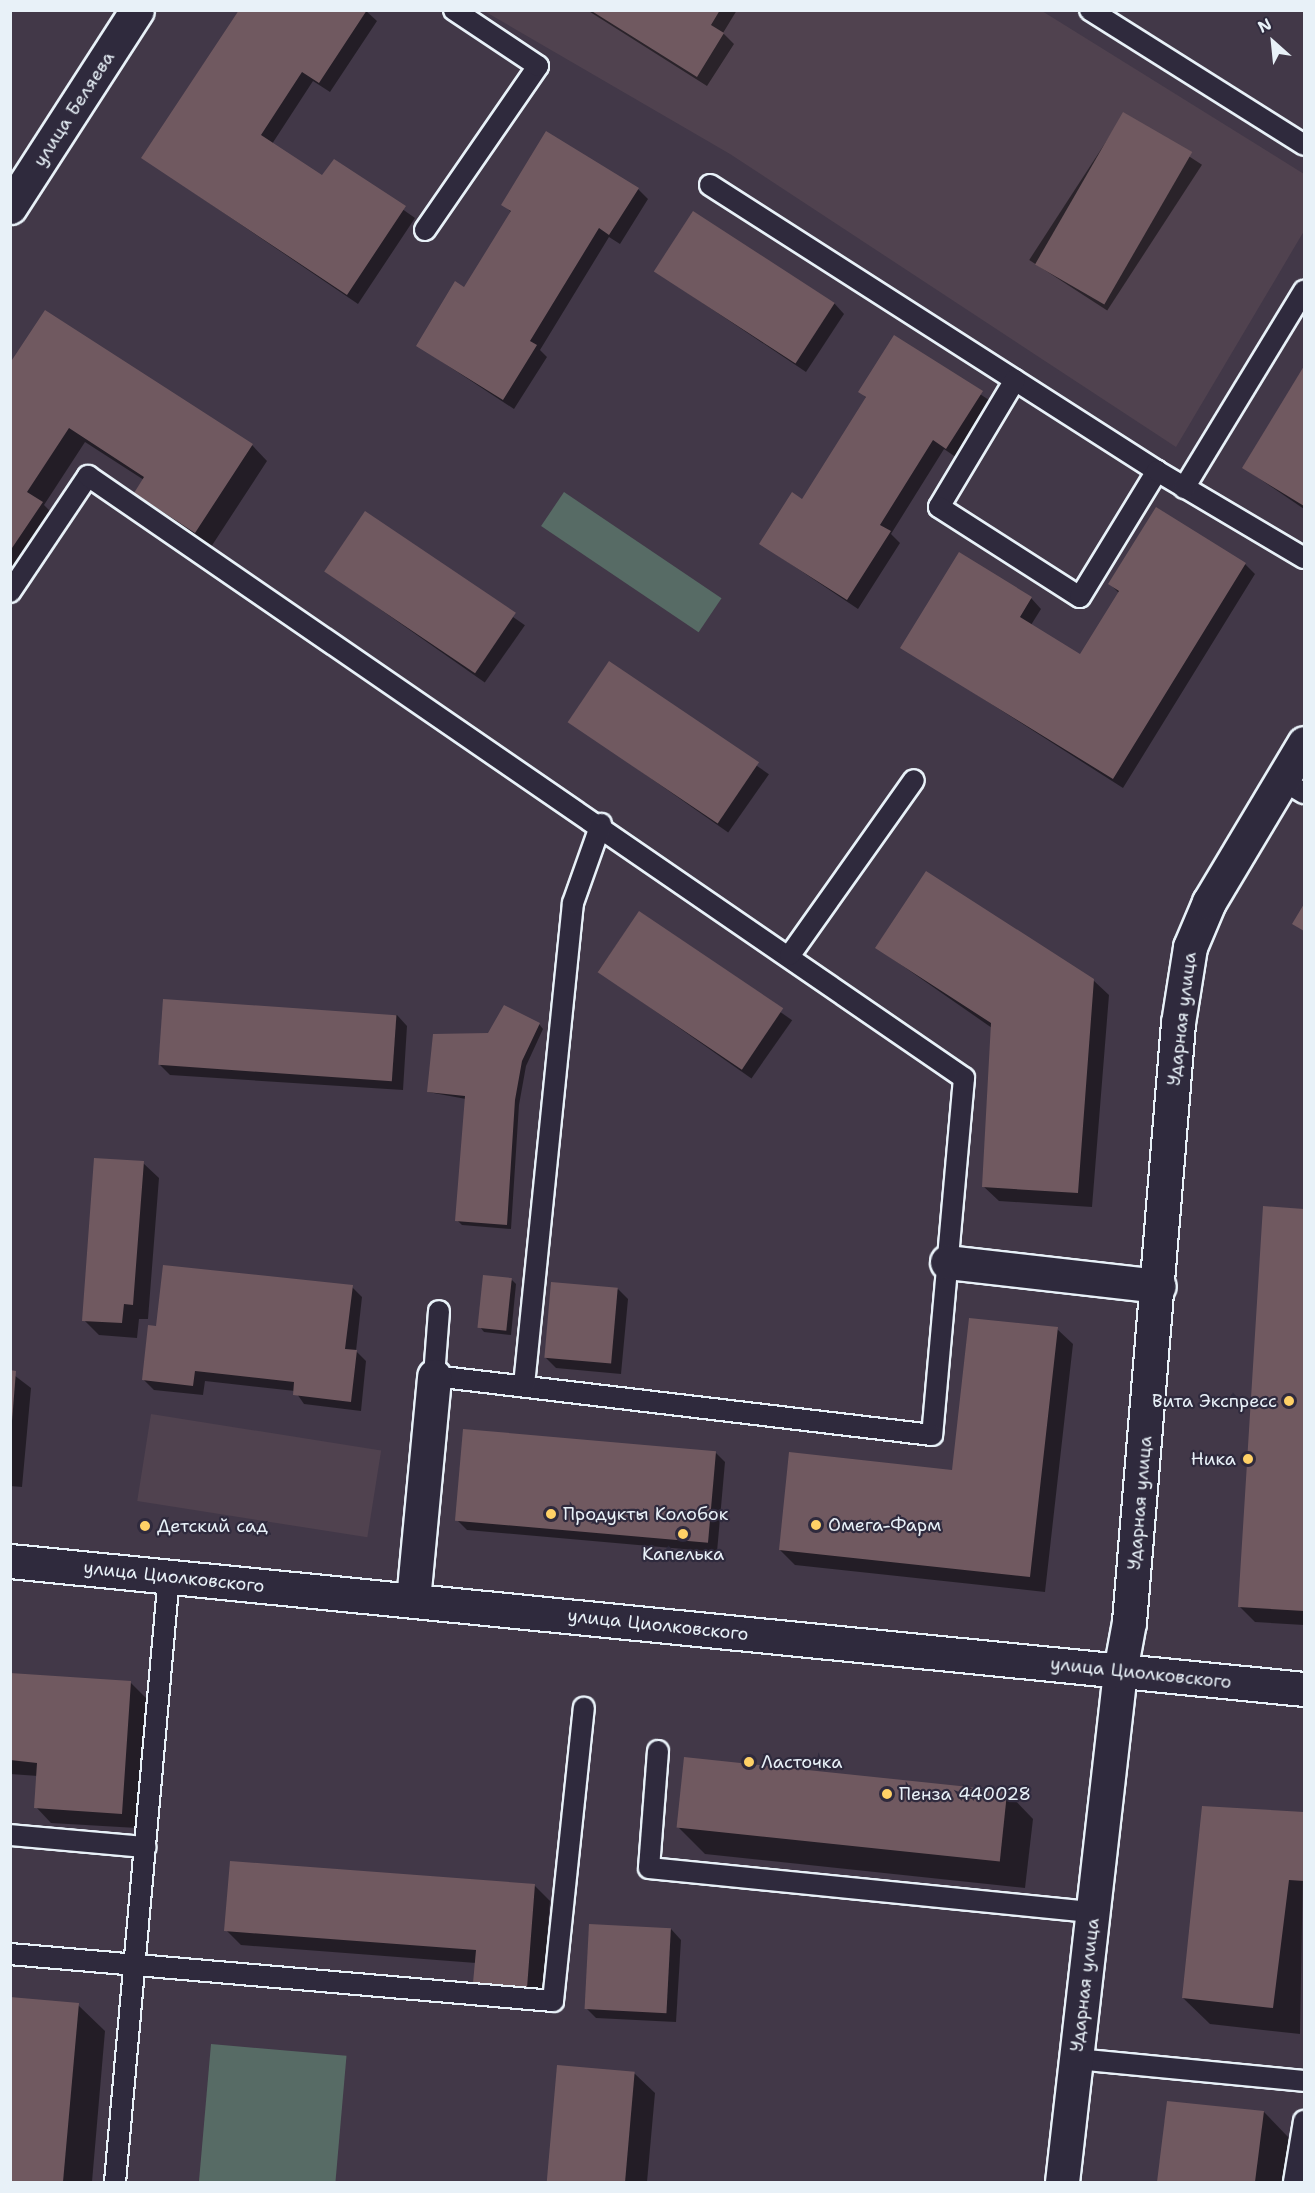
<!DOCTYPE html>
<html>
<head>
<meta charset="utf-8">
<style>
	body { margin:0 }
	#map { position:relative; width:1315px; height:2193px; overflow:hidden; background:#423848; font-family:"Shantell Sans",sans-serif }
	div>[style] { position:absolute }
	.built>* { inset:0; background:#50424f; transform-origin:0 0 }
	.green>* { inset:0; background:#576b65; transform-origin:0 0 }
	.shadow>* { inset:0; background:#0007; transform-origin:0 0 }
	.building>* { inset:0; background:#705960; transform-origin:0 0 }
	.roads { filter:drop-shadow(2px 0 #e8f1f8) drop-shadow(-2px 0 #e8f1f8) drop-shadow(0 2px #e8f1f8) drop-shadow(0 -2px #e8f1f8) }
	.service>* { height:20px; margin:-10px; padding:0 10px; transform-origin:10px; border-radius:10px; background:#2f2a3d }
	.minor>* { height:33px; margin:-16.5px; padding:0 16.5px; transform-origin:16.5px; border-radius:16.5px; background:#2f2a3d }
	.tertiary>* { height:33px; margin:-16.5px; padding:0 16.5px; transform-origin:16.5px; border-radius:16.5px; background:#2f2a3d }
	.secondary>* { height:33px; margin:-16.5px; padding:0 16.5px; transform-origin:16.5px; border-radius:16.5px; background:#2f2a3d }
	.dots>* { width:16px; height:16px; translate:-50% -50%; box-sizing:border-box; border:3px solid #2f2a3d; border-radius:50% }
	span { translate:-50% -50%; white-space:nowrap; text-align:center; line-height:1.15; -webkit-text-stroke:4.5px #2f2a3d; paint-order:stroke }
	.street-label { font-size:18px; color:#e8f1f8 }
	.poi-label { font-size:18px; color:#e8f1f8 }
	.right { translate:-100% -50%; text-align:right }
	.left { translate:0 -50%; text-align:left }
	.frame { position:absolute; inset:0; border:12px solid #e8f1f8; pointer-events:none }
	.north { position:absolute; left:1243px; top:12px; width:60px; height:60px; -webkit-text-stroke:4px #2f2a3d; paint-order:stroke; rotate:333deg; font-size:16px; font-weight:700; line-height:24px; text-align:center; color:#e8f1f8 }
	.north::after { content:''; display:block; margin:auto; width:21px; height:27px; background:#e8f1f8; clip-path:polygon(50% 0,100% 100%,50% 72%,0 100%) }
</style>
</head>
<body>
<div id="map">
	<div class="built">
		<div style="clip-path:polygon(484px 11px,1042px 11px,1304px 174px,1304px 231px,1176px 447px,730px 154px)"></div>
		<div style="left:151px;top:1414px;width:233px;height:88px;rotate:9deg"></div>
	</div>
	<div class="green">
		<div style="left:564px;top:492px;width:190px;height:41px;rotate:34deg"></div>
		<div style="left:211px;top:2044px;width:136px;height:139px;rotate:5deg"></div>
	</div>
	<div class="shadow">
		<div style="clip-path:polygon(365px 10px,377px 21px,330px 92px,313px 81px,272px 144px,323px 178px,334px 161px,415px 218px,358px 304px,143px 158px)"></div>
		<div style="clip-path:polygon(587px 10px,737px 10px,723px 33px,734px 44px,707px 86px)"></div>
		<div style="left:1124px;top:114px;width:93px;height:174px;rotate:33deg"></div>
		<div style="clip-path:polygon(638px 189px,648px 199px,620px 244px,609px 237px,540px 350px,547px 357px,514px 409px,418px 346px,465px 289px,512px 213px,503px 204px)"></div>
		<div style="clip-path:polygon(655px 271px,834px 303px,844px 314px,806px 372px)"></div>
		<div style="clip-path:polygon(894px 337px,992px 402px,957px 458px,944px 449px,891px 534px,900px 543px,858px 609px,761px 544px,802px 501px,867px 399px,860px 391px)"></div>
		<div style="clip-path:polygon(10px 366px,252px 445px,267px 461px,211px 547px,151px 508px,136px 493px,144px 480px,85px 442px,44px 505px,57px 518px,10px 587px)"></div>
		<div style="clip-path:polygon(1304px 369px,1304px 509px,1244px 468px)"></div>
		<div style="left:366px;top:514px;width:194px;height:70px;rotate:35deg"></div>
		<div style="clip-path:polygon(1245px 564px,1255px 574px,1123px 788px,902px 647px,1031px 598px,1041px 609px,1031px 625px,1081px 656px,1119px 593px,1110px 584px)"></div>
		<div style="left:610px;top:663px;width:194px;height:71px;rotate:35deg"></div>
		<div style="left:639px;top:913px;width:187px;height:71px;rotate:35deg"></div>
		<div style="clip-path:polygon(877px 948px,1093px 980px,1109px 995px,1092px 1207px,999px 1201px,983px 1186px,992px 1028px)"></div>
		<div style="clip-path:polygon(397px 1015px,407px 1026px,403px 1090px,170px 1075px,160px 1065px)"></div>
		<div style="clip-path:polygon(539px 1024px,543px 1029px,526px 1066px,519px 1105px,511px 1229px,462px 1225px,457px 1220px,466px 1099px,428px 1092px,488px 1034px)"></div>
		<div style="clip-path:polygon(143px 1163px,159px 1178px,148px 1319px,139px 1319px,137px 1338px,99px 1335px,84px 1320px)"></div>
		<div style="clip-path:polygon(1265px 1208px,1304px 1210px,1304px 1625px,1255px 1622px,1240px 1607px)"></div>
		<div style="clip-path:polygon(512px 1280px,516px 1284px,511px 1335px,484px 1332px,480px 1327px)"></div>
		<div style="clip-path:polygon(352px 1287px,362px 1297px,356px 1351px,366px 1361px,361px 1411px,304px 1404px,295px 1391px,205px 1381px,203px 1395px,154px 1390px,143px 1379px,158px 1328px)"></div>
		<div style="clip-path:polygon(618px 1289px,628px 1299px,621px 1374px,556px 1368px,545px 1357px)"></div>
		<div style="clip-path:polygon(1057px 1329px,1073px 1344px,1045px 1592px,795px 1565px,780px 1550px,954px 1472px)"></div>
		<div style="clip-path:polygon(10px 1372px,31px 1388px,22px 1487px,10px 1486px)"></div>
		<div style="clip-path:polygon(715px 1452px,725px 1462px,717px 1552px,467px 1530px,457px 1520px)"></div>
		<div style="clip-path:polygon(10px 1674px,131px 1683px,146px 1698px,137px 1828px,51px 1823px,36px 1807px,38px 1776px,10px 1774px)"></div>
		<div style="clip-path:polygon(1007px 1792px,1033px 1819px,1025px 1888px,705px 1854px,679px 1828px)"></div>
		<div style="clip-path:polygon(1203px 1807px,1304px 1813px,1300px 2034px,1210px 2024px,1183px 1998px)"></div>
		<div style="clip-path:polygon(534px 1885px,550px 1901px,542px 2002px,490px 1998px,475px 1983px,476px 1963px,241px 1945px,226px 1930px)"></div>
		<div style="clip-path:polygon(671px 1929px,681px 1940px,676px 2022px,596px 2018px,586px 2008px)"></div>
		<div style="clip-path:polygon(10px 1999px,78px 2005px,105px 2031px,92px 2182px,10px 2182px)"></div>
		<div style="clip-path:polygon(559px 2067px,635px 2074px,655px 2093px,647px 2182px,548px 2182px)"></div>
		<div style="clip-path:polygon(1168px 2103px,1264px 2112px,1290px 2139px,1285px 2182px,1159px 2182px)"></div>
	</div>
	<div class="building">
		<div style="clip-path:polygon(239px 10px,367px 10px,319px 83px,302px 72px,261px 135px,322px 175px,334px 159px,406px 206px,347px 295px,141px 158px)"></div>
		<div style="clip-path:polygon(590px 10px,720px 10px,711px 25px,724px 33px,697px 77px)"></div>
		<div style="left:1123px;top:112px;width:80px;height:176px;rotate:30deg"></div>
		<div style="clip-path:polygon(546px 131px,639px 188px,609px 235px,599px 228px,530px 341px,537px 345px,503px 400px,416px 346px,455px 281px,464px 287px,511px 211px,501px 205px)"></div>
		<div style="left:693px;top:211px;width:169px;height:72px;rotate:33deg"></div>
		<div style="clip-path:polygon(45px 310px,253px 444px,195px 533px,134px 493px,144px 477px,69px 428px,27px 492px,43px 502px,10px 551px,10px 363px)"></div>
		<div style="clip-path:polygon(894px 335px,983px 391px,946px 449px,933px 440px,880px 525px,891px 531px,847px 600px,759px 544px,792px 492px,802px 499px,866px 397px,858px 392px)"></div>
		<div style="clip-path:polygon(1304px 366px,1304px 506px,1242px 468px)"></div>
		<div style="clip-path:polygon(1156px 507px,1246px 563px,1113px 779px,900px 648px,959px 552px,1032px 597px,1020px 617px,1080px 654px,1119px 591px,1108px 584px)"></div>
		<div style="left:365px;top:511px;width:182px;height:73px;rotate:34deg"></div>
		<div style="left:609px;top:661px;width:181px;height:74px;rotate:34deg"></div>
		<div style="clip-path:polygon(926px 871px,1094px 979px,1078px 1193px,982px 1187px,991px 1023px,875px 948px)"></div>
		<div style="clip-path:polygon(1304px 904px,1304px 931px,1292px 924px)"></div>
		<div style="left:639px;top:911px;width:174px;height:74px;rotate:34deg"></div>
		<div style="left:163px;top:999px;width:234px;height:66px;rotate:4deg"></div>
		<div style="clip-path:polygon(504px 1005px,540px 1023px,522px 1061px,515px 1100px,507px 1225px,455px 1221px,465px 1096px,427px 1092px,433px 1034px,488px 1033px)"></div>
		<div style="clip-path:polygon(94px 1158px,144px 1161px,133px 1305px,124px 1304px,122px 1323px,82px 1321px)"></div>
		<div style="clip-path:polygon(1263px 1206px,1304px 1209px,1304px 1611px,1238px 1607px)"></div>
		<div style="clip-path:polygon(163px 1265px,353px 1285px,345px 1349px,357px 1350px,351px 1402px,293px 1395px,294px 1382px,195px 1371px,193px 1386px,142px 1380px,148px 1325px,156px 1326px)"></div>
		<div style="left:483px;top:1275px;width:29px;height:53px;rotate:6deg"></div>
		<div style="left:551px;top:1282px;width:67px;height:76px;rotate:5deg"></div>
		<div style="clip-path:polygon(969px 1318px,1058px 1327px,1030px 1577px,779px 1550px,789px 1452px,952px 1470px)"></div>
		<div style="clip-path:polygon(10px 1370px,16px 1371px,12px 1421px,10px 1421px)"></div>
		<div style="left:463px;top:1429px;width:254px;height:92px;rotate:5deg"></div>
		<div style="clip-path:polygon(10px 1673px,131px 1681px,122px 1814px,34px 1808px,37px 1763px,10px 1760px)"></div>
		<div style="left:684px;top:1757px;width:325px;height:71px;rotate:6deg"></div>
		<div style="clip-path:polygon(1202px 1806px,1304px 1812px,1304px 1881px,1289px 1880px,1273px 2008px,1182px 1998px)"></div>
		<div style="clip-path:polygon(230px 1861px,535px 1884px,527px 1988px,473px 1983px,476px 1950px,224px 1931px)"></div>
		<div style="left:589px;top:1924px;width:82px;height:85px;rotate:3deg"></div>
		<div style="clip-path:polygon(10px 1997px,79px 2003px,63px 2182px,10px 2182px)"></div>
		<div style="left:557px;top:2065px;width:78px;height:117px;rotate:5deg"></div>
		<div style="clip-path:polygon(1167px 2101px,1264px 2111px,1255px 2182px,1157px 2182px)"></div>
	</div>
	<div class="roads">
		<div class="service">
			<div style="left:1090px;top:10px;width:253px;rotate:32.2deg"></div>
			<div style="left:710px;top:185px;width:531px;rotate:32.61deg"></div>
			<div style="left:425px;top:230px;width:199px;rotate:-55.4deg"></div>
			<div style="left:538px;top:66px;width:101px;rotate:-146.3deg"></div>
			<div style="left:1015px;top:380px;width:148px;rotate:120.9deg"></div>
			<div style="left:939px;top:507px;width:167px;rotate:32.6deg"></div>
			<div style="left:1080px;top:597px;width:148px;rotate:-58.6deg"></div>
			<div style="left:1157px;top:471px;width:171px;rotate:30.6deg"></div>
			<div style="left:1184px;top:488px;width:231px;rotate:-58.7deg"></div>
			<div style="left:10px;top:592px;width:140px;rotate:-56.1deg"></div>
			<div style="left:88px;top:476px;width:1063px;rotate:34.5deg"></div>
			<div style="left:964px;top:1078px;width:358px;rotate:95.1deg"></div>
			<div style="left:932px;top:1435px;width:501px;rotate:-173.24deg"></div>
			<div style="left:434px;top:1376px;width:65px;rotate:-85.6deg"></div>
			<div style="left:1282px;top:780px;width:26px;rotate:31deg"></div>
			<div style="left:790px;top:955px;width:214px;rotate:-54.7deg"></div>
			<div style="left:524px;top:1385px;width:484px;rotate:-84.2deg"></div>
			<div style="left:573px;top:903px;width:84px;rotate:-70.5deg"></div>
			<div style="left:658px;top:1751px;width:117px;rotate:94.4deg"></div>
			<div style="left:649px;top:1868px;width:446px;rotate:5.7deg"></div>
			<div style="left:10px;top:1835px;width:136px;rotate:5.1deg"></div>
			<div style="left:10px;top:1954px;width:545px;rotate:4.95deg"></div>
			<div style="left:553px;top:2001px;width:295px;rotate:-84deg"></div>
			<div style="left:1076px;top:2059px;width:229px;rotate:5.5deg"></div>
			<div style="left:115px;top:2182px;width:608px;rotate:-84.91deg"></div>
			<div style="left:1294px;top:2182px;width:62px;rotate:-80.7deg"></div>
		</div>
		<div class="minor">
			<div style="left:947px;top:1262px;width:213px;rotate:6.5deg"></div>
			<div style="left:413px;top:1600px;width:225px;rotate:-84.6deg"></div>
			<div style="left:1062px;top:2182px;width:514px;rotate:-83.52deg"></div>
		</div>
		<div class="tertiary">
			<div style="left:10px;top:207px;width:234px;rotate:-57.2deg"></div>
			<div style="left:1120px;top:1671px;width:50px;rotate:-79.6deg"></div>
			<div style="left:1129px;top:1622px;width:601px;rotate:-85.32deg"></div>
			<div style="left:1178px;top:1023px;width:77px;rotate:-81deg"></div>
			<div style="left:1190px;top:947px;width:49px;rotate:-67.1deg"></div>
			<div style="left:1209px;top:902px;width:185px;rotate:-59.1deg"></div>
		</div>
		<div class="secondary">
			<div style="left:10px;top:1561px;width:1300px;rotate:5.65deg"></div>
		</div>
	</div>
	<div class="dots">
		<div style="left:1289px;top:1401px;background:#ffd166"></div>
		<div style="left:1248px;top:1459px;background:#ffd166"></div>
		<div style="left:551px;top:1514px;background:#ffd166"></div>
		<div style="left:816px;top:1525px;background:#ffd166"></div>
		<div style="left:145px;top:1526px;background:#ffd166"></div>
		<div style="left:683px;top:1534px;background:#ffd166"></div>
		<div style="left:749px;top:1762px;background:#ffd166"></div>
		<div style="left:887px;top:1794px;background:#ffd166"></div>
	</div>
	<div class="street-label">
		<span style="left:74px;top:109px;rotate:-57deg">улица Беляева</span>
		<span style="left:1182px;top:1019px;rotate:-83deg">Ударная улица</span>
		<span style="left:1140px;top:1503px;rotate:-85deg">Ударная улица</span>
		<span style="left:174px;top:1577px;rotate:6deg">улица Циолковского</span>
		<span style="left:658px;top:1625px;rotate:6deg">улица Циолковского</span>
		<span style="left:1141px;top:1673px;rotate:6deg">улица Циолковского</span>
		<span style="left:1085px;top:1985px;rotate:-83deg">Ударная улица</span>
	</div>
	<div class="poi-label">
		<span class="right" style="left:1277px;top:1401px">Вита Экспресс</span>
		<span class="right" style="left:1236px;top:1459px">Ника</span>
		<span class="left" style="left:563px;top:1514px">Продукты Колобок</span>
		<span class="left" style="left:828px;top:1525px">Омега-Фарм</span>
		<span class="left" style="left:157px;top:1526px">Детский сад</span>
		<span style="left:683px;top:1554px">Капелька</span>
		<span class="left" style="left:761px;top:1762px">Ласточка</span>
		<span class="left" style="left:899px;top:1794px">Пенза 440028</span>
	</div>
	<div class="frame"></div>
	<div class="north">N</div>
</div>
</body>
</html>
